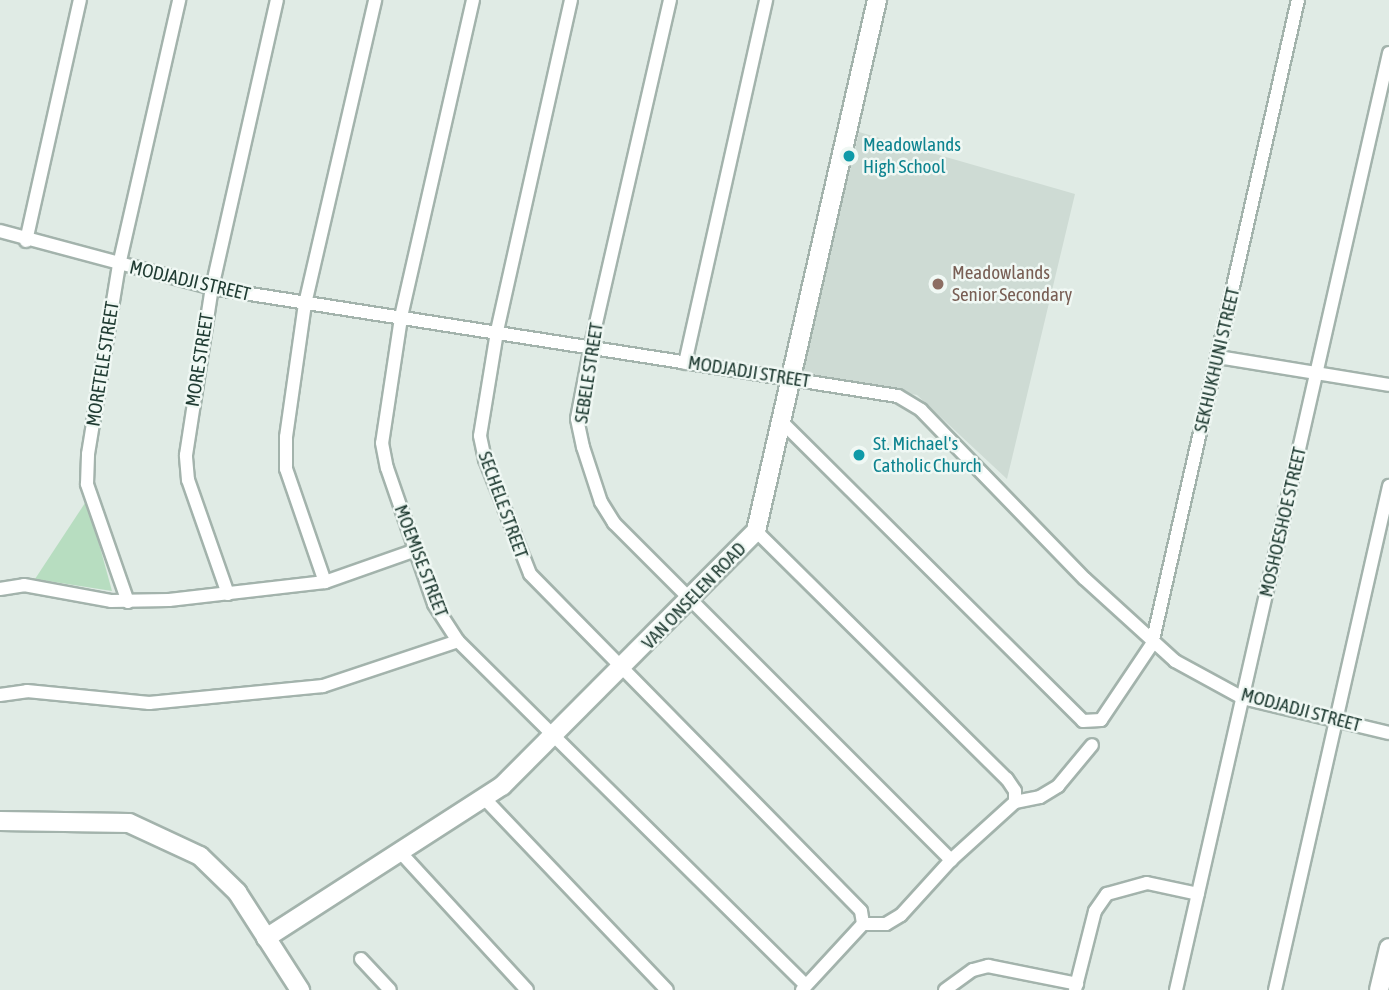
<!DOCTYPE html>
<html>
<head>
<meta charset="utf-8">
<style>
	body { margin:0 }
	#map { position:relative; width:1389px; height:990px; overflow:hidden; background:#e0ebe5; font-family:"Asap Condensed",sans-serif }
	div>[style] { position:absolute }
	.built>* { inset:0; background:#cedbd4 }
	.green>* { inset:0; background:#b7ddc0 }
	.roads { filter:drop-shadow(2px 0 #a3b3ac) drop-shadow(-2px 0 #a3b3ac) drop-shadow(0 2px #a3b3ac) drop-shadow(0 -2px #a3b3ac) }
	.street>* { height:12px; margin:-6px; padding:0 6px; transform-origin:6px; border-radius:6px; background:#fff }
	.secondary>* { height:18px; margin:-9px; padding:0 9px; transform-origin:9px; border-radius:9px; background:#fff }
	.dots>* { width:19px; height:19px; translate:-50% -50%; box-sizing:border-box; border:4px solid #f0f8f4; border-radius:50% }
	span { translate:-50% -50%; white-space:nowrap; text-align:center; line-height:1.15; -webkit-text-stroke:5px #f0f8f4; paint-order:stroke }
	.culture-label { font-size:19px; color:#0d838f }
	.left { translate:0 -50%; text-align:left }
	.education-label { font-size:19px; color:#785e54 }
	.street-label { font-size:19px; color:#203c33 }
</style>
</head>
<body>
<div id="map">
	<div class="built">
		<div style="clip-path:polygon(859px 132px,1075px 194px,1007px 479px,917px 395px,801px 374px)"></div>
	</div>
	<div class="green">
		<div style="clip-path:polygon(87px 500px,112px 591px,35px 579px)"></div>
	</div>
	<div class="roads">
		<div class="street">
			<div style="left:473px;top:0;width:326px;rotate:102.8deg"></div>
			<div style="left:401px;top:318px;width:126px;rotate:98.6deg"></div>
			<div style="left:382px;top:443px;width:25px;rotate:79deg"></div>
			<div style="left:387px;top:468px;width:144px;rotate:70.9deg"></div>
			<div style="left:434px;top:604px;width:44px;rotate:57deg"></div>
			<div style="left:458px;top:641px;width:489px;rotate:44.7deg"></div>
			<div style="left:571px;top:0;width:340px;rotate:102.6deg"></div>
			<div style="left:497px;top:332px;width:105px;rotate:99.3deg"></div>
			<div style="left:480px;top:436px;width:24px;rotate:78deg"></div>
			<div style="left:485px;top:459px;width:123px;rotate:68.6deg"></div>
			<div style="left:530px;top:574px;width:472px;rotate:45.5deg"></div>
			<div style="left:861px;top:911px;width:13px;rotate:81deg"></div>
			<div style="left:670px;top:0;width:355px;rotate:102.9deg"></div>
			<div style="left:591px;top:346px;width:74px;rotate:100.9deg"></div>
			<div style="left:577px;top:419px;width:29px;rotate:78deg"></div>
			<div style="left:583px;top:447px;width:58px;rotate:71.9deg"></div>
			<div style="left:601px;top:502px;width:25px;rotate:58deg"></div>
			<div style="left:614px;top:523px;width:477px;rotate:45deg"></div>
			<div style="left:0;top:231px;width:220px;rotate:15deg"></div>
			<div style="left:212px;top:288px;width:694px;rotate:8.95deg"></div>
			<div style="left:898px;top:396px;width:27px;rotate:31deg"></div>
			<div style="left:921px;top:410px;width:235px;rotate:45.9deg"></div>
			<div style="left:1085px;top:579px;width:122px;rotate:42.3deg"></div>
			<div style="left:1175px;top:661px;width:77px;rotate:28.6deg"></div>
			<div style="left:1243px;top:698px;width:150px;rotate:13.5deg"></div>
			<div style="left:26px;top:241px;width:247px;rotate:-77.4deg"></div>
			<div style="left:1218px;top:357px;width:173px;rotate:9.3deg"></div>
			<div style="left:685px;top:363px;width:372px;rotate:-77.4deg"></div>
			<div style="left:782px;top:422px;width:424px;rotate:44.8deg"></div>
			<div style="left:1083px;top:721px;width:18px;rotate:-3deg"></div>
			<div style="left:1101px;top:720px;width:92px;rotate:-56.1deg"></div>
			<div style="left:1152px;top:644px;width:660px;rotate:-77.23deg"></div>
			<div style="left:756px;top:531px;width:353px;rotate:44.7deg"></div>
			<div style="left:1007px;top:779px;width:14px;rotate:56deg"></div>
			<div style="left:1015px;top:791px;width:11px;rotate:90deg"></div>
			<div style="left:325px;top:582px;width:120px;rotate:-109deg"></div>
			<div style="left:286px;top:469px;width:32px;rotate:-90deg"></div>
			<div style="left:286px;top:437px;width:134px;rotate:-81.9deg"></div>
			<div style="left:305px;top:304px;width:312px;rotate:-77deg"></div>
			<div style="left:0;top:589px;width:24px;rotate:-9deg"></div>
			<div style="left:24px;top:585px;width:88px;rotate:10.4deg"></div>
			<div style="left:111px;top:601px;width:58px;rotate:-1deg"></div>
			<div style="left:169px;top:600px;width:157px;rotate:-6.6deg"></div>
			<div style="left:325px;top:582px;width:96px;rotate:-19.4deg"></div>
			<div style="left:228px;top:594px;width:121px;rotate:-109.3deg"></div>
			<div style="left:188px;top:480px;width:25px;rotate:-95deg"></div>
			<div style="left:186px;top:455px;width:169px;rotate:-81.2deg"></div>
			<div style="left:212px;top:288px;width:295px;rotate:-77.3deg"></div>
			<div style="left:128px;top:602px;width:125px;rotate:-109.2deg"></div>
			<div style="left:87px;top:484px;width:30px;rotate:-88deg"></div>
			<div style="left:88px;top:454px;width:192px;rotate:-80.7deg"></div>
			<div style="left:119px;top:265px;width:272px;rotate:-77.2deg"></div>
			<div style="left:0;top:695px;width:27px;rotate:-8deg"></div>
			<div style="left:27px;top:691px;width:123px;rotate:5.6deg"></div>
			<div style="left:149px;top:703px;width:175px;rotate:-5.6deg"></div>
			<div style="left:323px;top:686px;width:142px;rotate:-18.4deg"></div>
			<div style="left:484px;top:798px;width:265px;rotate:46.4deg"></div>
			<div style="left:1015px;top:802px;width:25px;rotate:-11deg"></div>
			<div style="left:1040px;top:797px;width:21px;rotate:-31deg"></div>
			<div style="left:1058px;top:786px;width:53px;rotate:-50.3deg"></div>
			<div style="left:401px;top:853px;width:186px;rotate:47.4deg"></div>
			<div style="left:863px;top:924px;width:23px"></div>
			<div style="left:886px;top:924px;width:17px;rotate:-31deg"></div>
			<div style="left:901px;top:915px;width:74px;rotate:-47.7deg"></div>
			<div style="left:951px;top:860px;width:86px;rotate:-42.2deg"></div>
			<div style="left:361px;top:959px;width:42px;rotate:46.9deg"></div>
			<div style="left:802px;top:990px;width:90px;rotate:-47.3deg"></div>
			<div style="left:945px;top:990px;width:34px;rotate:-36deg"></div>
			<div style="left:973px;top:970px;width:16px;rotate:-15deg"></div>
			<div style="left:988px;top:966px;width:91px;rotate:11.4deg"></div>
			<div style="left:1075px;top:990px;width:81px;rotate:-75.8deg"></div>
			<div style="left:1095px;top:911px;width:21px;rotate:-55deg"></div>
			<div style="left:1107px;top:894px;width:41px;rotate:-15.4deg"></div>
			<div style="left:1147px;top:883px;width:52px;rotate:12.2deg"></div>
			<div style="left:1176px;top:990px;width:961px;rotate:-77.19deg"></div>
			<div style="left:1275px;top:990px;width:517px;rotate:-77.25deg"></div>
		</div>
		<div class="secondary">
			<div style="left:0;top:821px;width:129px;rotate:0.9deg"></div>
			<div style="left:129px;top:823px;width:78px;rotate:24.9deg"></div>
			<div style="left:200px;top:856px;width:52px;rotate:44.2deg"></div>
			<div style="left:237px;top:892px;width:117px;rotate:57.3deg"></div>
			<div style="left:266px;top:938px;width:281px;rotate:-32.8deg"></div>
			<div style="left:502px;top:786px;width:360px;rotate:-45.1deg"></div>
			<div style="left:756px;top:531px;width:545px;rotate:-77.16deg"></div>
			<div style="left:1379px;top:990px;width:43px;rotate:-76.6deg"></div>
		</div>
	</div>
	<div class="dots">
		<div style="left:849px;top:156px;background:#0f9aa8"></div>
		<div style="left:938px;top:284px;background:#8d6e63"></div>
		<div style="left:859px;top:455px;background:#0f9aa8"></div>
	</div>
	<div class="culture-label">
		<span class="left" style="left:863px;top:156px">Meadowlands<br>High School</span>
		<span class="left" style="left:873px;top:455px">St. Michael's<br>Catholic Church</span>
	</div>
	<div class="education-label">
		<span class="left" style="left:952px;top:284px">Meadowlands<br>Senior Secondary</span>
	</div>
	<div class="street-label">
		<span style="left:190px;top:281px;rotate:13deg">MODJADJI STREET</span>
		<span style="left:200px;top:360px;rotate:-81deg">MORE STREET</span>
		<span style="left:1217px;top:360px;rotate:-77deg">SEKHUKHUNI STREET</span>
		<span style="left:103px;top:364px;rotate:-81deg">MORETELE STREET</span>
		<span style="left:749px;top:372px;rotate:9deg">MODJADJI STREET</span>
		<span style="left:589px;top:373px;rotate:-81deg">SEBELE STREET</span>
		<span style="left:503px;top:505px;rotate:70deg">SECHELE STREET</span>
		<span style="left:1283px;top:522px;rotate:-77deg">MOSHOESHOE STREET</span>
		<span style="left:421px;top:561px;rotate:69deg">MOEMISE STREET</span>
		<span style="left:694px;top:596px;rotate:-46deg">VAN ONSELEN ROAD</span>
		<span style="left:1301px;top:710px;rotate:15deg">MODJADJI STREET</span>
	</div>
</div>
</body>
</html>
